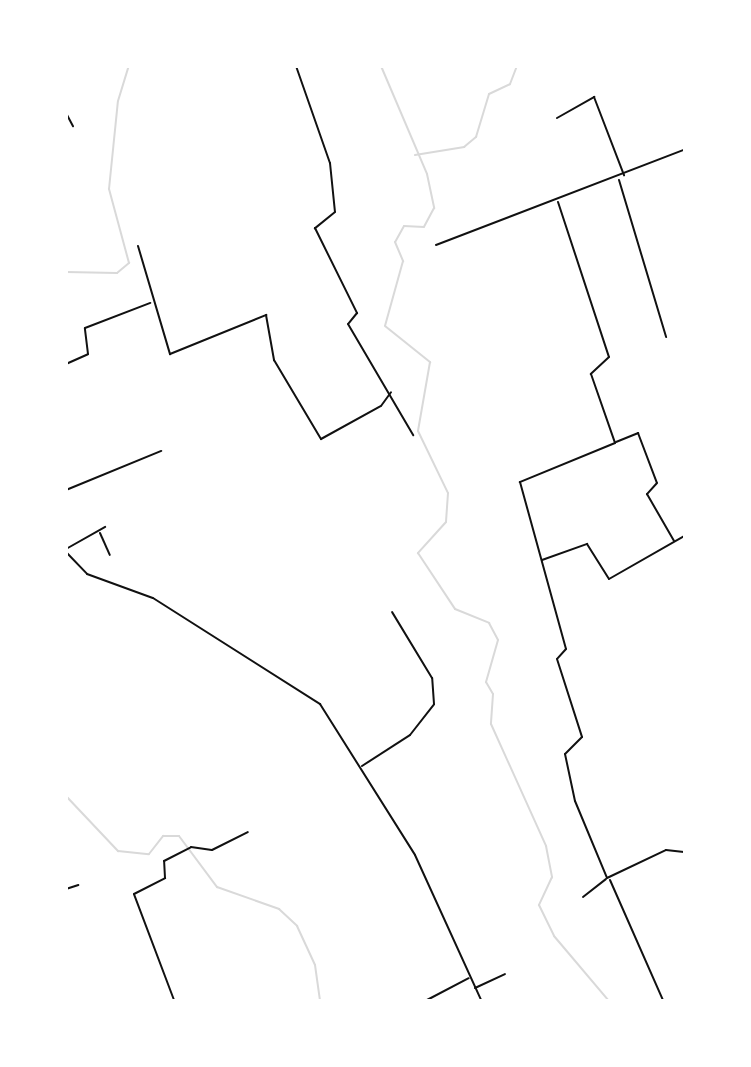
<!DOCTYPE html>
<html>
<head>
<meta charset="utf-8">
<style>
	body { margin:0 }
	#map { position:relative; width:751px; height:1067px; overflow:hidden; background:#fff; font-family:Helvetica,sans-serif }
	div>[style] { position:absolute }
	.stream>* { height:2px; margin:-1px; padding:0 1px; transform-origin:1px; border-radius:1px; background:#d9d9d9 }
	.minor>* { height:2px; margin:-1px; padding:0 1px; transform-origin:1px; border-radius:1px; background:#111 }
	span { translate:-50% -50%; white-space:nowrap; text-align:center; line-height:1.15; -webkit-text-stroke:7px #fff; paint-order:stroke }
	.frame { position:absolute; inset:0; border:68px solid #fff; pointer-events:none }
</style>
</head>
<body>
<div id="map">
	<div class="stream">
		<div style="left:381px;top:66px;width:117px;rotate:66.9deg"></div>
		<div style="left:427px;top:174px;width:35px;rotate:78deg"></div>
		<div style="left:434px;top:208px;width:21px;rotate:118deg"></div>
		<div style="left:424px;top:227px;width:20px;rotate:-177deg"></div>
		<div style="left:404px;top:226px;width:18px;rotate:119deg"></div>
		<div style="left:395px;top:242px;width:21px;rotate:67deg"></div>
		<div style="left:403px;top:261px;width:67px;rotate:105.5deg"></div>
		<div style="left:385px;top:326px;width:58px;rotate:38.7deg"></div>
		<div style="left:430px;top:362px;width:70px;rotate:99.9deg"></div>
		<div style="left:418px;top:431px;width:69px;rotate:64.2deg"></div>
		<div style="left:448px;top:493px;width:29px;rotate:94deg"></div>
		<div style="left:446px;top:522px;width:42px;rotate:132.1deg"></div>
		<div style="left:418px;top:553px;width:67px;rotate:56.5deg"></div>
		<div style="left:455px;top:609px;width:37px;rotate:22deg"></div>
		<div style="left:489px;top:623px;width:19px;rotate:62deg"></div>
		<div style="left:498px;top:640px;width:44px;rotate:105.9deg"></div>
		<div style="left:486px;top:682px;width:14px;rotate:60deg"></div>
		<div style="left:493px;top:694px;width:30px;rotate:94deg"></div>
		<div style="left:491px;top:724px;width:134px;rotate:65.7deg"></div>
		<div style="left:546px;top:846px;width:32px;rotate:79deg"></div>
		<div style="left:552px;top:877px;width:31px;rotate:115deg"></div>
		<div style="left:539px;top:905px;width:34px;rotate:64deg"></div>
		<div style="left:554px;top:936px;width:84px;rotate:49.8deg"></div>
		<div style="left:415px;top:155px;width:50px;rotate:-9.3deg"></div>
		<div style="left:464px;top:147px;width:16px;rotate:-40deg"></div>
		<div style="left:476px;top:137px;width:45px;rotate:-73.2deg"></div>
		<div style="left:489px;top:94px;width:23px;rotate:-25deg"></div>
		<div style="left:510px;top:84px;width:19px;rotate:-69deg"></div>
		<div style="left:66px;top:272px;width:51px;rotate:1.1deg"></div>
		<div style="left:117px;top:273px;width:16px;rotate:-40deg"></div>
		<div style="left:129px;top:263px;width:77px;rotate:-105.1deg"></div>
		<div style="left:109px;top:189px;width:88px;rotate:-84.2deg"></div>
		<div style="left:118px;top:101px;width:37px;rotate:-73deg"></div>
		<div style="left:66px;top:796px;width:76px;rotate:46.6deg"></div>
		<div style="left:118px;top:851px;width:31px;rotate:6deg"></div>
		<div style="left:149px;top:854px;width:23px;rotate:-52deg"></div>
		<div style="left:163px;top:836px;width:16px"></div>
		<div style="left:179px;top:836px;width:64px;rotate:53.3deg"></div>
		<div style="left:217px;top:887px;width:66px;rotate:19.5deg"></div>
		<div style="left:279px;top:909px;width:25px;rotate:43deg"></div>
		<div style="left:297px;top:926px;width:43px;rotate:65.2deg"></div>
		<div style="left:315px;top:965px;width:35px;rotate:82deg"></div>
	</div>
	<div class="minor">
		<div style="left:296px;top:66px;width:103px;rotate:70.7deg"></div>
		<div style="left:330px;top:163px;width:49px;rotate:84.2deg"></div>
		<div style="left:335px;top:212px;width:26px;rotate:141deg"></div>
		<div style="left:315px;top:228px;width:95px;rotate:63.7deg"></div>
		<div style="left:357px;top:313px;width:14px;rotate:129deg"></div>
		<div style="left:348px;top:324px;width:129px;rotate:59.6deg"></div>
		<div style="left:66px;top:113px;width:15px;rotate:62deg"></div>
		<div style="left:557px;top:118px;width:43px;rotate:-29.6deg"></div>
		<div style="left:594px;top:97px;width:84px;rotate:69deg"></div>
		<div style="left:619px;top:180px;width:164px;rotate:73.3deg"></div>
		<div style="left:558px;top:202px;width:163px;rotate:71.8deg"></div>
		<div style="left:609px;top:357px;width:25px;rotate:137deg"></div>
		<div style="left:591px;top:374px;width:73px;rotate:70.8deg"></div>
		<div style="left:615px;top:443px;width:103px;rotate:157.7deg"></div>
		<div style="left:520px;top:482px;width:173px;rotate:74.6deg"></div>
		<div style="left:566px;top:649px;width:13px;rotate:132deg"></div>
		<div style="left:557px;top:659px;width:82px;rotate:72.2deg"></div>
		<div style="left:582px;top:737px;width:24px;rotate:135deg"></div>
		<div style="left:565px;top:754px;width:48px;rotate:78deg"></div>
		<div style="left:575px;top:801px;width:83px;rotate:67.4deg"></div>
		<div style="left:607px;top:878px;width:65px;rotate:-25.4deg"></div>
		<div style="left:666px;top:850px;width:18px;rotate:6deg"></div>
		<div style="left:436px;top:245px;width:266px;rotate:-21deg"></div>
		<div style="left:138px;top:246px;width:113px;rotate:73.5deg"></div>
		<div style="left:170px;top:354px;width:104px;rotate:-22.1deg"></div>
		<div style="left:266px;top:315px;width:46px;rotate:79.9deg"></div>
		<div style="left:274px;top:360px;width:92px;rotate:59.3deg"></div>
		<div style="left:321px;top:439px;width:68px;rotate:-28.8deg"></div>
		<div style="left:381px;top:406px;width:17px;rotate:-54deg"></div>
		<div style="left:66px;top:364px;width:24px;rotate:-24deg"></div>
		<div style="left:88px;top:354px;width:26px;rotate:-97deg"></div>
		<div style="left:85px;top:328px;width:70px;rotate:-21deg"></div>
		<div style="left:616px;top:442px;width:24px;rotate:-22deg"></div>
		<div style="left:638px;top:433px;width:53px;rotate:69.2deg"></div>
		<div style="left:657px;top:483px;width:15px;rotate:132deg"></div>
		<div style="left:647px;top:494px;width:54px;rotate:60.1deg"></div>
		<div style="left:66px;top:490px;width:103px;rotate:-22.3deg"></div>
		<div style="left:100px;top:533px;width:24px;rotate:66deg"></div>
		<div style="left:66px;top:549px;width:45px;rotate:-29.4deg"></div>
		<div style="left:66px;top:552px;width:30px;rotate:46deg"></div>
		<div style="left:87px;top:574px;width:70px;rotate:20deg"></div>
		<div style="left:153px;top:598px;width:198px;rotate:32.4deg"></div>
		<div style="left:320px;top:704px;width:178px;rotate:57.8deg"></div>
		<div style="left:415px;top:855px;width:159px;rotate:65.5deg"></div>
		<div style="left:542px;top:560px;width:48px;rotate:-19.6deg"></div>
		<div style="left:587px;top:544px;width:41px;rotate:57.8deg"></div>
		<div style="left:609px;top:579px;width:86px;rotate:-29.8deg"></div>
		<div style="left:362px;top:766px;width:57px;rotate:-32.9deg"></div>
		<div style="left:410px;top:735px;width:39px;rotate:-52deg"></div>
		<div style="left:434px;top:704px;width:26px;rotate:-94deg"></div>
		<div style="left:432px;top:678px;width:77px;rotate:-121.2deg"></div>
		<div style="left:610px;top:880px;width:131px;rotate:66.2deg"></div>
		<div style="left:66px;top:889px;width:13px;rotate:-18deg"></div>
		<div style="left:583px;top:897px;width:29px;rotate:-38deg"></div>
		<div style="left:475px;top:988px;width:33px;rotate:-25deg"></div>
		<div style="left:174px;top:1000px;width:113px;rotate:-110.7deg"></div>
		<div style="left:134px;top:894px;width:35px;rotate:-27deg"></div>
		<div style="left:165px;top:878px;width:17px;rotate:-93deg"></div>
		<div style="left:164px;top:861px;width:30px;rotate:-27deg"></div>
		<div style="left:191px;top:847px;width:21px;rotate:8deg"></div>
		<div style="left:212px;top:850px;width:40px;rotate:-26.6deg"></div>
		<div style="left:427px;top:1000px;width:47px;rotate:-27.6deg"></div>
	</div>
	<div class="frame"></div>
</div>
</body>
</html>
